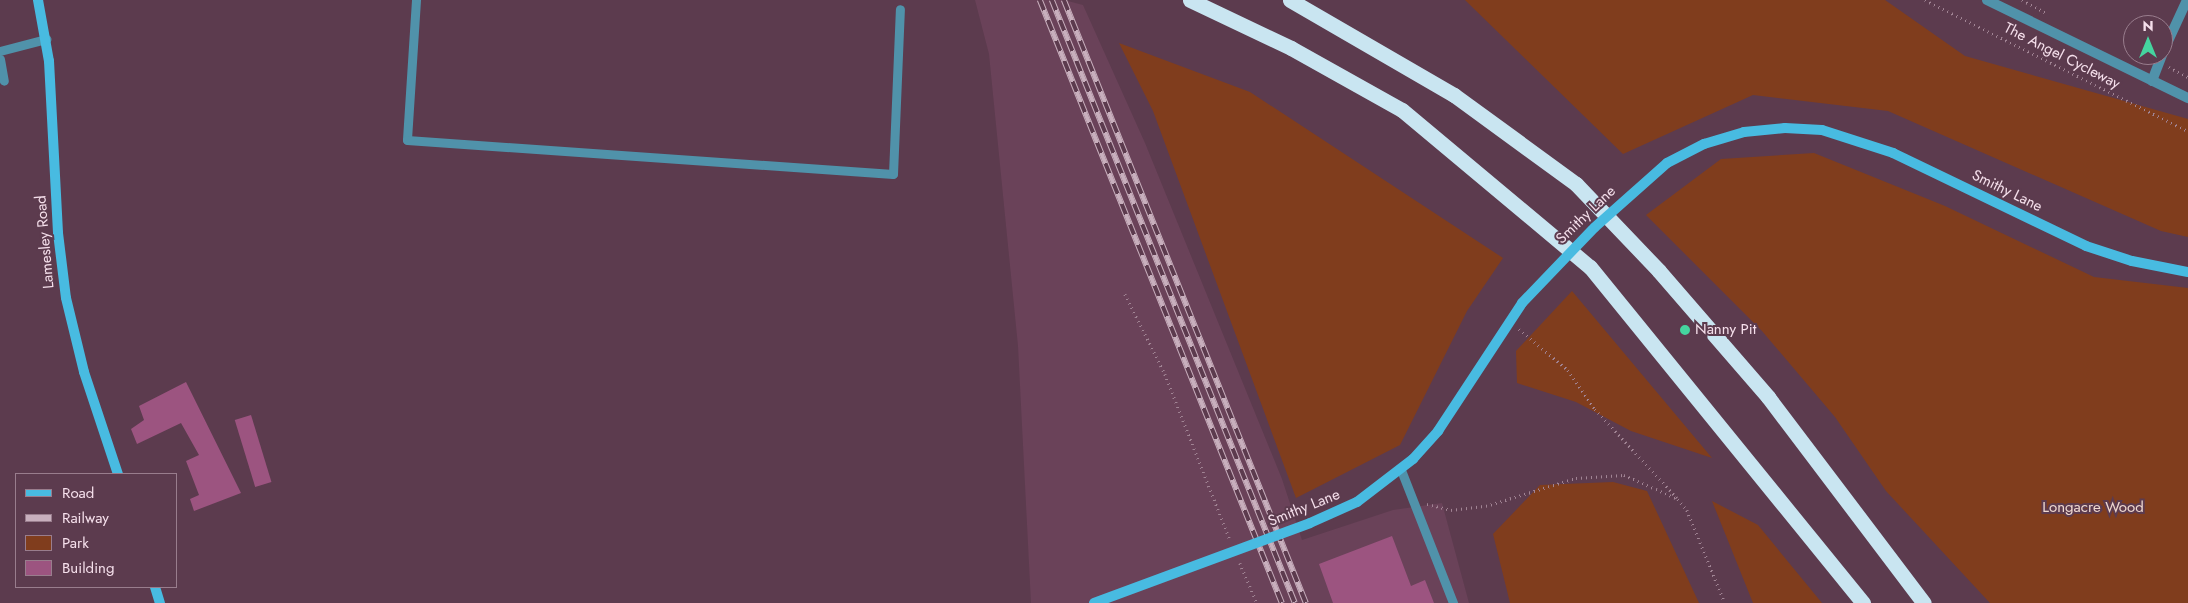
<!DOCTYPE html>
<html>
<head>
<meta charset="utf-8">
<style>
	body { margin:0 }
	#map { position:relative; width:2188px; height:603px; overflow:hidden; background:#5c3b4e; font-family:Jost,sans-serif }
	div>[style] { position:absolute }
	.built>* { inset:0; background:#6a4259 }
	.green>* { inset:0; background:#803d1d }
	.building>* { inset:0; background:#9c5480; transform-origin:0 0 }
	.path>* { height:2.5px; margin-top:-1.25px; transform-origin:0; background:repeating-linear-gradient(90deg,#a18494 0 1px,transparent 0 5px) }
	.lane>* { height:9px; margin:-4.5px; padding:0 4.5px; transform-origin:4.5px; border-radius:4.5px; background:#5092aa }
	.street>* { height:10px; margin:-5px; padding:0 5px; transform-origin:5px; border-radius:5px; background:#5092aa }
	.secondary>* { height:10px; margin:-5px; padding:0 5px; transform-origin:5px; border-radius:5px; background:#48bbe1 }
	.highway>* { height:15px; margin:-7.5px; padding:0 7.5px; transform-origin:7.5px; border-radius:7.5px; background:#c9e5f1 }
	.rail>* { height:5.5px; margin-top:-2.75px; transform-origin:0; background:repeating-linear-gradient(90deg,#5c3b4e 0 11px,#c8afbd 0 22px); box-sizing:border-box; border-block:1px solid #c8afbd }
	.secondary-bridge>* { height:10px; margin:-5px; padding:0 5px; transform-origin:5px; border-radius:5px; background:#48bbe1 }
	.dots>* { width:14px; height:14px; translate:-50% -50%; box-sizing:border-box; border:2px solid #5c3b4e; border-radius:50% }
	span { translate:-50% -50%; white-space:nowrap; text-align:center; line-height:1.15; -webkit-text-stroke:4px #5c3b4e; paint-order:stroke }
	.street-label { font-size:15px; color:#f5dfeb }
	.poi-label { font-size:15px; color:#f5dfeb }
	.left { translate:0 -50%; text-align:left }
	.park-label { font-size:15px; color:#f0d9d0 }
	.legend { position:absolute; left:15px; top:473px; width:162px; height:115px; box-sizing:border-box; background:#5c3b4e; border:1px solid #997d8d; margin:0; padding:6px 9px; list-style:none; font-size:15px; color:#f5dfeb }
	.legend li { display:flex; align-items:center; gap:10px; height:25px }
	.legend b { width:25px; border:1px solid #997d8d }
	.north { position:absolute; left:2123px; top:15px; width:50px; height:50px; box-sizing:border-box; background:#5c3b4e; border:1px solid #997d8d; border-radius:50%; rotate:0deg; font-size:14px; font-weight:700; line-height:20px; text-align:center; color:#f5dfeb }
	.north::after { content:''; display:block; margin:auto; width:18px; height:22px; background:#45d49f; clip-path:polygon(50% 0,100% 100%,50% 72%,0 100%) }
</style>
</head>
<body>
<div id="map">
	<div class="built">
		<div style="clip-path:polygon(975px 0,1064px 0,1083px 5px,1145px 143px,1282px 479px,1302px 540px,1393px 510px,1442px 503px,1469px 603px,1031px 603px,1018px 346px,989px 54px)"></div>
	</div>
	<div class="green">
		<div style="clip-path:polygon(1465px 0,1885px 0,1965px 56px,2188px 119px,2188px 237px,2161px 231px,1888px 111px,1753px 95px,1623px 154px)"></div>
		<div style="clip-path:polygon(1119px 43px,1250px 92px,1503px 258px,1467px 311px,1400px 445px,1296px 498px,1153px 111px)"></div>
		<div style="clip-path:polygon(1814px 153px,1945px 206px,2094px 277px,2188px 288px,2188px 603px,1990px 603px,1886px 491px,1835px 417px,1762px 331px,1646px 215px,1721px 159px)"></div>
		<div style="clip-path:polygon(1572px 291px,1712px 458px,1631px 431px,1576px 402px,1517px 383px,1516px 351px)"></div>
		<div style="clip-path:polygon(1613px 482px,1647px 491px,1699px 603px,1510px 603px,1493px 534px,1540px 485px)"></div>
		<div style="clip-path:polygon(1712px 501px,1758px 525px,1822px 603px,1753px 603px)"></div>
	</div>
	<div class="building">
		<div style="clip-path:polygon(186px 382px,241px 493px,194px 511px,190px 499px,199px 495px,186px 461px,199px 455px,181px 423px,137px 444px,131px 429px,144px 420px,139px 406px)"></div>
		<div style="left:251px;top:415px;width:70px;height:17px;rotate:73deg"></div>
		<div style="clip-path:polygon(1392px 536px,1411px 586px,1425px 580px,1434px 603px,1333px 603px,1319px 564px)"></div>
	</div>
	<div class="path">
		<div style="left:1925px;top:0;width:294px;rotate:26.5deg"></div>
		<div style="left:2022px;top:0;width:27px;rotate:28deg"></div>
		<div style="left:2169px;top:67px;width:21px;rotate:28deg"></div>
		<div style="left:1125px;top:294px;width:89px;rotate:63.4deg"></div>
		<div style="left:1165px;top:374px;width:178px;rotate:68.6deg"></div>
		<div style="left:1519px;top:329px;width:64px;rotate:39.9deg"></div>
		<div style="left:1568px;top:370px;width:47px;rotate:55.3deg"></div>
		<div style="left:1595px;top:409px;width:121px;rotate:47.3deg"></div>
		<div style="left:1427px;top:504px;width:25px;rotate:14deg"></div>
		<div style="left:1451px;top:510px;width:35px;rotate:-7deg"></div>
		<div style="left:1486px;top:506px;width:94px;rotate:-17.3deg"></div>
		<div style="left:1576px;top:478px;width:48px;rotate:-3.6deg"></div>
		<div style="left:1624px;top:475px;width:59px;rotate:24deg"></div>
		<div style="left:1678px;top:499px;width:14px;rotate:51deg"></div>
		<div style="left:1687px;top:510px;width:100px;rotate:67.8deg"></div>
		<div style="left:1240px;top:563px;width:43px;rotate:67deg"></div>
	</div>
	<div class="lane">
		<div style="left:416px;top:0;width:140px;rotate:93.7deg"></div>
		<div style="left:407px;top:140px;width:487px;rotate:4deg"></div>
		<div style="left:893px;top:174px;width:165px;rotate:-87.6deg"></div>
		<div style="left:0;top:51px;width:48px;rotate:-14.6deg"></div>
		<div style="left:0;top:59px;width:22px;rotate:80deg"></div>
		<div style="left:1401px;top:470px;width:143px;rotate:68.6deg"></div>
	</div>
	<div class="street">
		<div style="left:1987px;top:0;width:224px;rotate:26deg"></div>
		<div style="left:2163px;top:52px;width:57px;rotate:-65.2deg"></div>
		<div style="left:2152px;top:81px;width:28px;rotate:-69deg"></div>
	</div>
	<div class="secondary">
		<div style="left:38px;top:0;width:62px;rotate:79.8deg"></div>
		<div style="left:49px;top:61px;width:172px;rotate:87deg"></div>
		<div style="left:58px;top:233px;width:65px;rotate:83deg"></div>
		<div style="left:66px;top:298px;width:76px;rotate:76.3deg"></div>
		<div style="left:84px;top:372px;width:108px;rotate:71.6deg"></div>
		<div style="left:1667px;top:163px;width:42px;rotate:-27.2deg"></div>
		<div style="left:1704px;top:144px;width:42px;rotate:-16.7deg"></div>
		<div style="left:1744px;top:132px;width:41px;rotate:-5.6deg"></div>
		<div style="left:1785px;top:128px;width:37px;rotate:3deg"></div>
		<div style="left:1822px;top:130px;width:75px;rotate:17.9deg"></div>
		<div style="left:1893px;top:153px;width:214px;rotate:25.7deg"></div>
		<div style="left:2086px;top:246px;width:48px;rotate:18.1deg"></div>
		<div style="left:2132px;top:261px;width:57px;rotate:11.1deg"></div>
		<div style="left:1310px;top:523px;width:51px;rotate:-24.1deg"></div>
		<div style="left:1357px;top:502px;width:71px;rotate:-37.5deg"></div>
		<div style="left:1413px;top:459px;width:38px;rotate:-48deg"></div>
		<div style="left:1438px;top:431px;width:153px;rotate:-56.7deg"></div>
		<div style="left:155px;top:587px;width:17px;rotate:73deg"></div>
	</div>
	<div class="highway">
		<div style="left:1190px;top:0;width:112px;rotate:25.4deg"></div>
		<div style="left:1291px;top:48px;width:127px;rotate:29.2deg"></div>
		<div style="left:1402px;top:110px;width:245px;rotate:39.9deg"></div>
		<div style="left:1590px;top:267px;width:433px;rotate:50.9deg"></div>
		<div style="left:1290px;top:0;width:190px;rotate:30.1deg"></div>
		<div style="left:1454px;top:95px;width:151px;rotate:36.1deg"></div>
		<div style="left:1576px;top:184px;width:120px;rotate:46.3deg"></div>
		<div style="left:1659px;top:271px;width:167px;rotate:49.1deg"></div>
		<div style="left:1768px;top:397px;width:258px;rotate:52.9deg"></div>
	</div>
	<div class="rail">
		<div style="left:1040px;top:0;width:650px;rotate:68.13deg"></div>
		<div style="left:1052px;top:0;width:650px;rotate:68.05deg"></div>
		<div style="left:1064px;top:0;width:650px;rotate:68.13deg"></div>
	</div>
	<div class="secondary-bridge">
		<div style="left:1522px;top:303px;width:105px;rotate:-46.2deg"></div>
		<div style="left:1595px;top:227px;width:96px;rotate:-41.6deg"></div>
		<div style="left:1094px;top:603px;width:230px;rotate:-20.3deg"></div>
	</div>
	<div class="dots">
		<div style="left:1685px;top:330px;background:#45d49f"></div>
	</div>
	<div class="street-label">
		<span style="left:2062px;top:56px;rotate:27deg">The Angel Cycleway</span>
		<span style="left:2007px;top:191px;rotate:26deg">Smithy Lane</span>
		<span style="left:1586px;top:215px;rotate:-44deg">Smithy Lane</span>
		<span style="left:45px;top:242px;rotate:-95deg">Lamesley Road</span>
		<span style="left:1304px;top:508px;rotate:-22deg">Smithy Lane</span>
	</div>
	<div class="poi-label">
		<span class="left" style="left:1695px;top:330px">Nanny Pit</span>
	</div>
	<div class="park-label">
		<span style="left:2093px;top:508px">Longacre Wood</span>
	</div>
	<ul class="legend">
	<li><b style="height:6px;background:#48bbe1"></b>Road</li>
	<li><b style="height:6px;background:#c8afbd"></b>Railway</li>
	<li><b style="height:14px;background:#803d1d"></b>Park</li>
	<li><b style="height:14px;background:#9c5480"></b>Building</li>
	</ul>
	<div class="north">N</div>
</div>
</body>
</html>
